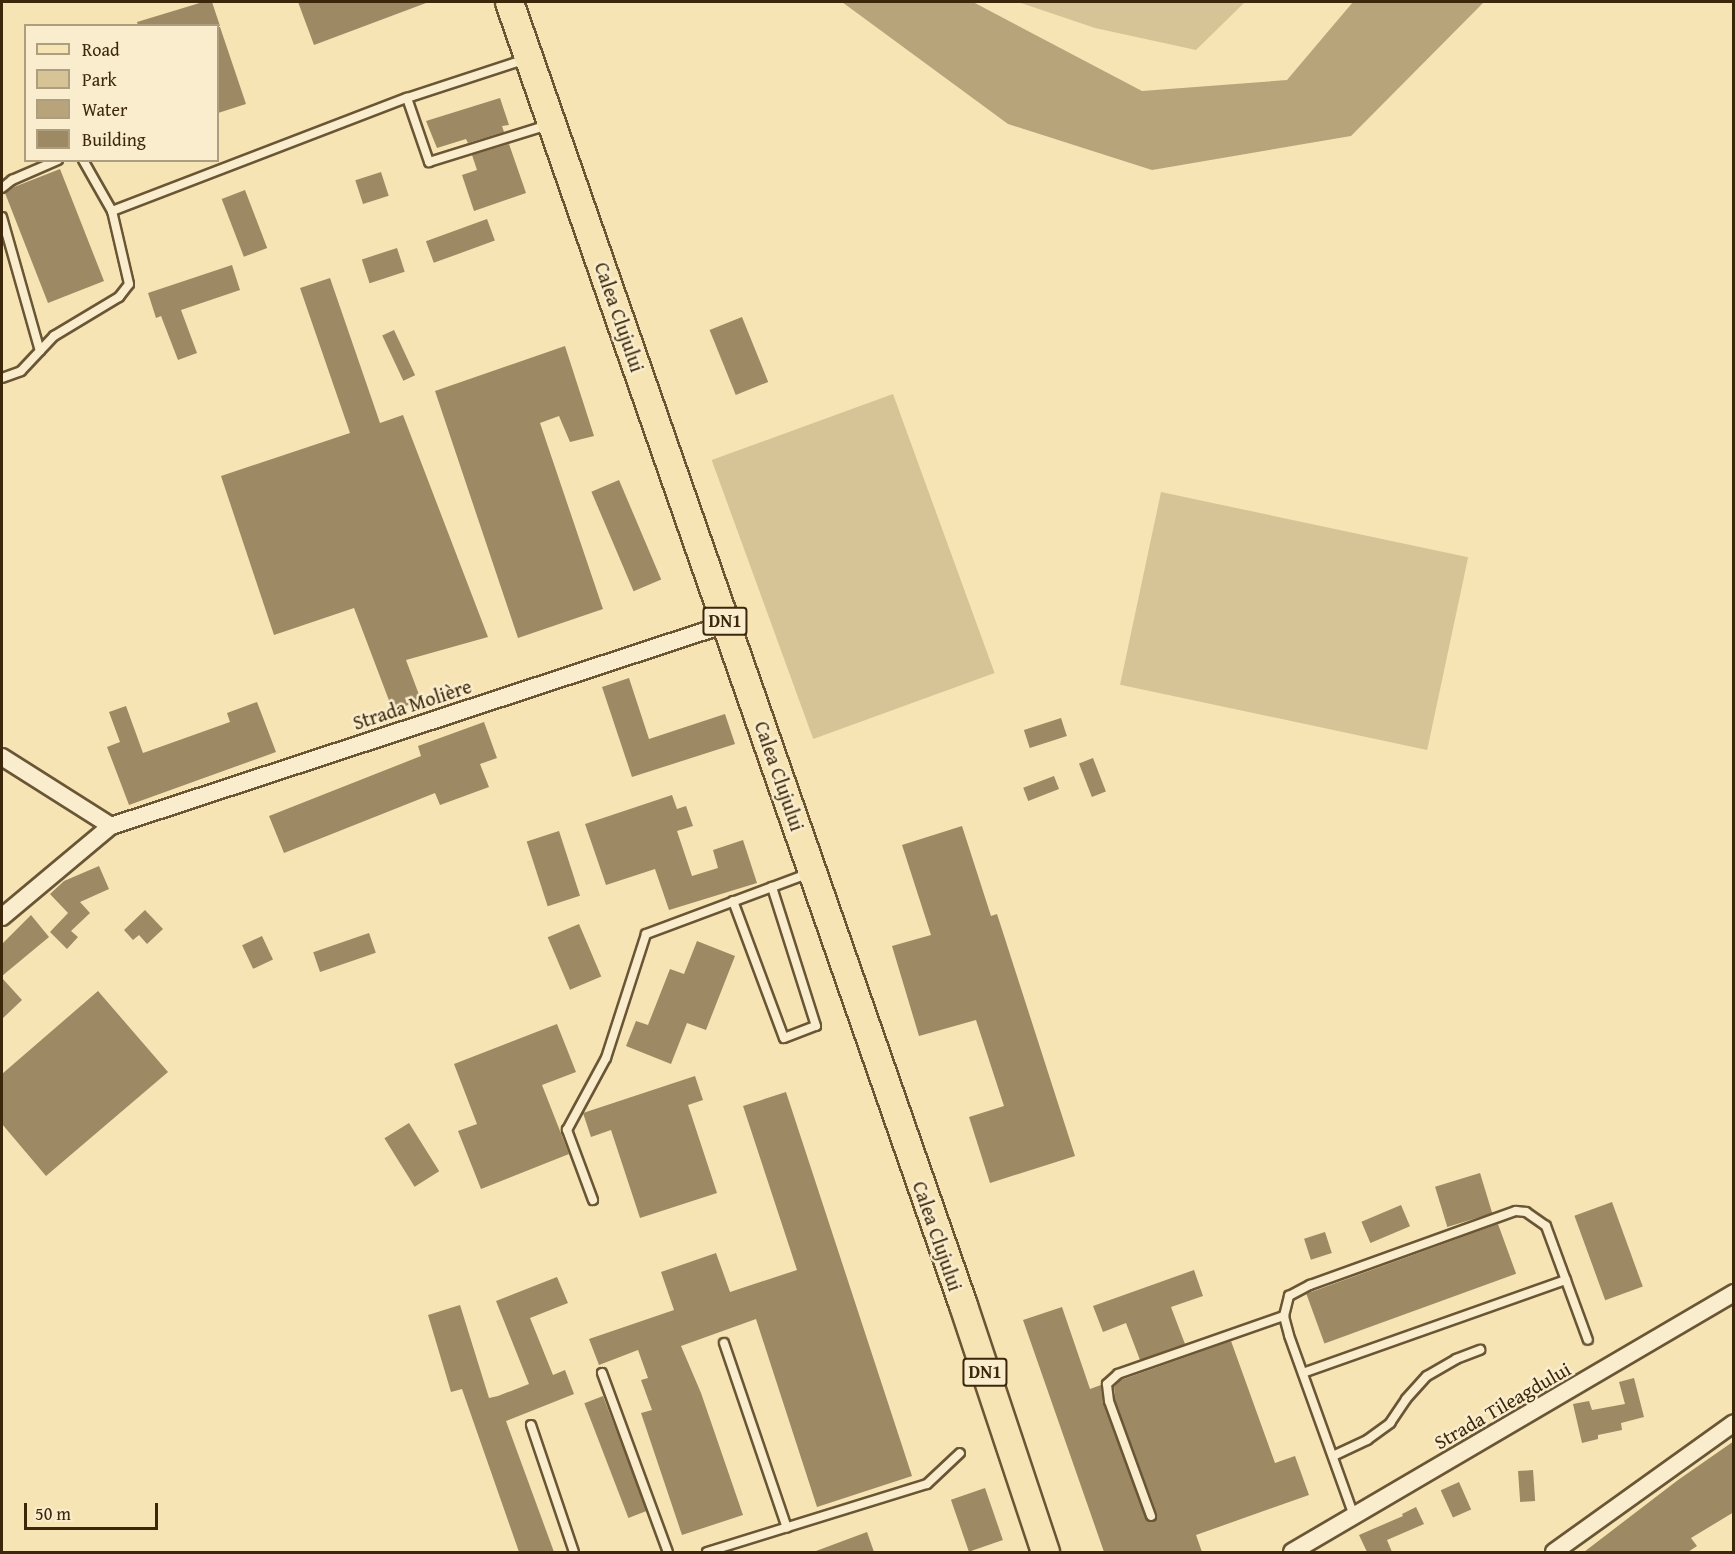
<!DOCTYPE html>
<html>
<head>
<meta charset="utf-8">
<style>
	body { margin:0 }
	#map { position:relative; width:1735px; height:1554px; overflow:hidden; background:#f6e4b4; font-family:"Gentium Book Plus",serif }
	div>[style] { position:absolute }
	.green>* { inset:0; background:#d6c497; transform-origin:0 0 }
	.water>* { inset:0; background:#b7a47b }
	.building>* { inset:0; background:#9d8963; transform-origin:0 0 }
	.roads { filter:drop-shadow(2px 0 #6a5635) drop-shadow(-2px 0 #6a5635) drop-shadow(0 2px #6a5635) drop-shadow(0 -2px #6a5635) }
	.service>* { height:8px; margin:-4px; padding:0 4px; transform-origin:4px; border-radius:4px; background:#f9edce }
	.minor>* { height:16px; margin:-8px; padding:0 8px; transform-origin:8px; border-radius:8px; background:#f9edce }
	.primary>* { height:27px; margin:-13.5px; padding:0 13.5px; transform-origin:13.5px; border-radius:13.5px; background:#f6e4b4 }
	span { translate:-50% -50%; white-space:nowrap; text-align:center; line-height:1.15; -webkit-text-stroke:5px #f9edce; paint-order:stroke }
	.shield-label span { padding:2px 4px; background:#f9edce; border:2px solid; border-radius:4px; -webkit-text-stroke-width:0 }
	.shield-label { font-size:18px; color:#3c270b; font-weight:700 }
	.street-label { font-size:20px; color:#3c270b }
	.frame { position:absolute; inset:0; border:3px solid #3c270b; pointer-events:none }
	.legend { position:absolute; left:24px; top:24px; width:195px; height:138px; box-sizing:border-box; background:#f9edce; border:2px solid #ad9e80; margin:0; padding:8px 10px; list-style:none; font-size:18px; color:#3c270b }
	.legend li { display:flex; align-items:center; gap:12px; height:30px }
	.legend b { width:30px; border:2px solid #ad9e80 }
	.scale { position:absolute; left:24px; top:1503px; width:134px; height:27px; box-sizing:border-box; border:3px solid #3c270b; border-top:0; padding-left:8px; font-size:18px; line-height:21px; white-space:nowrap; color:#3c270b; -webkit-text-stroke:4px #f9edce; paint-order:stroke }
</style>
</head>
<body>
<div id="map">
	<div class="green">
		<div style="clip-path:polygon(1018px 2px,1245px 2px,1196px 50px,1095px 28px)"></div>
		<div style="left:893px;top:394px;width:297px;height:193px;rotate:70deg"></div>
		<div style="left:1161px;top:492px;width:314px;height:197px;rotate:12deg"></div>
	</div>
	<div class="water">
		<div style="clip-path:polygon(842px 2px,973px 2px,1142px 91px,1287px 80px,1353px 2px,1484px 2px,1351px 136px,1152px 170px,1008px 124px)"></div>
	</div>
	<div class="building">
		<div style="clip-path:polygon(203px 2px,212px 2px,220px 26px,138px 26px,137px 22px)"></div>
		<div style="clip-path:polygon(298px 2px,425px 2px,426px 3px,314px 45px)"></div>
		<div style="clip-path:polygon(218px 27px,220px 27px,246px 104px,218px 113px)"></div>
		<div style="clip-path:polygon(500px 98px,509px 125px,502px 126px,504px 132px,468px 143px,466px 139px,437px 148px,426px 121px)"></div>
		<div style="clip-path:polygon(509px 144px,526px 193px,474px 211px,462px 175px,477px 170px,472px 155px)"></div>
		<div style="clip-path:polygon(60px 169px,104px 281px,48px 303px,5px 193px,14px 187px)"></div>
		<div style="left:381px;top:172px;width:25px;height:27px;rotate:72deg"></div>
		<div style="left:245px;top:190px;width:62px;height:25px;rotate:69deg"></div>
		<div style="left:487px;top:219px;width:23px;height:65px;rotate:70deg"></div>
		<div style="left:397px;top:248px;width:25px;height:37px;rotate:72deg"></div>
		<div style="clip-path:polygon(232px 265px,240px 290px,181px 310px,197px 353px,178px 360px,161px 316px,156px 318px,148px 293px)"></div>
		<div style="clip-path:polygon(330px 278px,380px 423px,403px 415px,488px 637px,406px 660px,421px 700px,393px 711px,354px 608px,274px 635px,221px 476px,350px 433px,300px 288px)"></div>
		<div style="left:742px;top:317px;width:70px;height:35px;rotate:68deg"></div>
		<div style="left:394px;top:330px;width:50px;height:13px;rotate:65deg"></div>
		<div style="clip-path:polygon(565px 346px,594px 436px,570px 442px,559px 416px,540px 423px,603px 609px,518px 638px,435px 391px)"></div>
		<div style="left:619px;top:480px;width:108px;height:30px;rotate:67deg"></div>
		<div style="clip-path:polygon(629px 678px,649px 739px,725px 714px,735px 744px,632px 777px,602px 687px)"></div>
		<div style="clip-path:polygon(257px 702px,276px 752px,129px 805px,107px 747px,120px 742px,109px 712px,126px 706px,143px 753px,230px 722px,227px 713px)"></div>
		<div style="left:1061px;top:718px;width:19px;height:39px;rotate:72deg"></div>
		<div style="clip-path:polygon(484px 722px,497px 758px,480px 764px,489px 787px,440px 805px,435px 793px,284px 853px,269px 816px,421px 756px,418px 746px)"></div>
		<div style="left:1093px;top:758px;width:36px;height:15px;rotate:69deg"></div>
		<div style="left:1054px;top:776px;width:14px;height:33px;rotate:69deg"></div>
		<div style="clip-path:polygon(672px 795px,677px 809px,686px 806px,693px 826px,677px 831px,692px 876px,718px 868px,713px 850px,743px 840px,757px 883px,669px 910px,655px 869px,606px 885px,585px 824px)"></div>
		<div style="clip-path:polygon(962px 826px,991px 916px,997px 914px,1075px 1156px,990px 1183px,969px 1117px,1004px 1106px,976px 1020px,919px 1036px,892px 946px,931px 935px,902px 845px)"></div>
		<div style="left:559px;top:831px;width:68px;height:34px;rotate:72deg"></div>
		<div style="clip-path:polygon(99px 866px,109px 889px,80px 902px,90px 913px,71px 931px,78px 937px,67px 949px,50px 932px,68px 913px,50px 894px,64px 881px)"></div>
		<div style="clip-path:polygon(145px 910px,163px 929px,147px 944px,139px 935px,133px 940px,124px 930px)"></div>
		<div style="clip-path:polygon(31px 915px,49px 937px,2px 976px,2px 944px)"></div>
		<div style="left:579px;top:924px;width:57px;height:34px;rotate:67deg"></div>
		<div style="left:369px;top:933px;width:21px;height:59px;rotate:71deg"></div>
		<div style="left:262px;top:936px;width:26px;height:22px;rotate:65deg"></div>
		<div style="clip-path:polygon(697px 941px,735px 956px,706px 1030px,687px 1023px,671px 1064px,626px 1046px,636px 1021px,648px 1025px,670px 969px,684px 974px)"></div>
		<div style="clip-path:polygon(2px 978px,22px 1000px,2px 1019px)"></div>
		<div style="clip-path:polygon(98px 991px,168px 1072px,46px 1176px,2px 1124px,2px 1074px)"></div>
		<div style="clip-path:polygon(557px 1024px,576px 1072px,542px 1085px,569px 1154px,481px 1189px,458px 1131px,477px 1124px,454px 1064px)"></div>
		<div style="clip-path:polygon(695px 1076px,703px 1100px,688px 1105px,717px 1193px,640px 1218px,611px 1130px,591px 1137px,583px 1113px)"></div>
		<div style="clip-path:polygon(786px 1092px,912px 1476px,817px 1507px,756px 1319px,681px 1346px,701px 1393px,743px 1515px,682px 1535px,641px 1413px,652px 1410px,641px 1380px,648px 1378px,638px 1350px,599px 1365px,589px 1339px,674px 1310px,661px 1272px,716px 1253px,730px 1292px,797px 1270px,743px 1106px)"></div>
		<div style="left:409px;top:1123px;width:57px;height:29px;rotate:58deg"></div>
		<div style="left:1480px;top:1173px;width:42px;height:47px;rotate:73deg"></div>
		<div style="left:1612px;top:1202px;width:90px;height:40px;rotate:70deg"></div>
		<div style="left:1401px;top:1205px;width:23px;height:43px;rotate:67deg"></div>
		<div style="left:1498px;top:1224px;width:53px;height:204px;rotate:70deg"></div>
		<div style="left:1325px;top:1232px;width:22px;height:22px;rotate:72deg"></div>
		<div style="clip-path:polygon(1194px 1270px,1203px 1296px,1171px 1307px,1185px 1344px,1140px 1360px,1126px 1323px,1103px 1332px,1093px 1306px)"></div>
		<div style="clip-path:polygon(557px 1277px,568px 1303px,530px 1318px,553px 1375px,565px 1370px,574px 1394px,506px 1421px,554px 1552px,519px 1552px,462px 1389px,451px 1392px,428px 1315px,460px 1305px,489px 1398px,498px 1396px,529px 1384px,496px 1301px)"></div>
		<div style="clip-path:polygon(1062px 1307px,1090px 1389px,1101px 1385px,1103px 1403px,1147px 1521px,1155px 1520px,1157px 1514px,1115px 1400px,1114px 1387px,1121px 1380px,1231px 1341px,1275px 1463px,1295px 1456px,1309px 1495px,1196px 1535px,1202px 1552px,1104px 1552px,1023px 1320px)"></div>
		<div style="clip-path:polygon(1634px 1378px,1644px 1417px,1621px 1423px,1622px 1430px,1598px 1435px,1598px 1439px,1582px 1443px,1573px 1404px,1589px 1401px,1592px 1410px,1625px 1404px,1619px 1382px)"></div>
		<div style="left:603px;top:1396px;width:123px;height:20px;rotate:69deg"></div>
		<div style="clip-path:polygon(1734px 1441px,1734px 1512px,1691px 1538px,1697px 1546px,1688px 1552px,1584px 1552px,1678px 1480px)"></div>
		<div style="left:1533px;top:1470px;width:31px;height:15px;rotate:86deg"></div>
		<div style="left:1459px;top:1482px;width:30px;height:20px;rotate:66deg"></div>
		<div style="left:985px;top:1488px;width:55px;height:36px;rotate:71deg"></div>
		<div style="clip-path:polygon(1416px 1507px,1424px 1524px,1387px 1540px,1392px 1552px,1367px 1552px,1359px 1535px,1403px 1516px,1402px 1514px)"></div>
		<div style="clip-path:polygon(867px 1532px,874px 1552px,817px 1552px,816px 1551px)"></div>
	</div>
	<div class="roads">
		<div class="service">
			<div style="left:407px;top:98px;width:68px;rotate:71deg"></div>
			<div style="left:429px;top:162px;width:125px;rotate:-17.3deg"></div>
			<div style="left:83px;top:160px;width:59px;rotate:60.4deg"></div>
			<div style="left:2px;top:188px;width:13px;rotate:-39deg"></div>
			<div style="left:12px;top:180px;width:50px;rotate:-23.5deg"></div>
			<div style="left:2px;top:217px;width:139px;rotate:74.2deg"></div>
			<div style="left:2px;top:378px;width:20px;rotate:-20deg"></div>
			<div style="left:21px;top:371px;width:48px;rotate:-46.7deg"></div>
			<div style="left:54px;top:336px;width:76px;rotate:-31deg"></div>
			<div style="left:119px;top:297px;width:16px;rotate:-52deg"></div>
			<div style="left:129px;top:284px;width:75px;rotate:-103.1deg"></div>
			<div style="left:112px;top:211px;width:316px;rotate:-21deg"></div>
			<div style="left:407px;top:98px;width:125px;rotate:-18.1deg"></div>
			<div style="left:733px;top:901px;width:146px;rotate:69.6deg"></div>
			<div style="left:784px;top:1038px;width:34px;rotate:-21deg"></div>
			<div style="left:816px;top:1026px;width:146px;rotate:-107.6deg"></div>
			<div style="left:593px;top:1200px;width:75px;rotate:-110.4deg"></div>
			<div style="left:567px;top:1130px;width:82px;rotate:-61.6deg"></div>
			<div style="left:606px;top:1058px;width:130px;rotate:-72.1deg"></div>
			<div style="left:646px;top:934px;width:175px;rotate:-20.4deg"></div>
			<div style="left:724px;top:1343px;width:195px;rotate:71.2deg"></div>
			<div style="left:602px;top:1373px;width:191px;rotate:69.8deg"></div>
			<div style="left:1303px;top:1373px;width:279px;rotate:-19.5deg"></div>
			<div style="left:531px;top:1425px;width:134px;rotate:71.3deg"></div>
			<div style="left:1333px;top:1456px;width:38px;rotate:-25deg"></div>
			<div style="left:1367px;top:1440px;width:29px;rotate:-36deg"></div>
			<div style="left:1390px;top:1423px;width:29px;rotate:-56deg"></div>
			<div style="left:1406px;top:1399px;width:31px;rotate:-48deg"></div>
			<div style="left:1427px;top:1376px;width:34px;rotate:-30deg"></div>
			<div style="left:1456px;top:1359px;width:26px;rotate:-21deg"></div>
			<div style="left:1151px;top:1516px;width:122px;rotate:-110.1deg"></div>
			<div style="left:1109px;top:1401px;width:17px;rotate:-97deg"></div>
			<div style="left:1107px;top:1384px;width:15px;rotate:-42deg"></div>
			<div style="left:1118px;top:1374px;width:176px;rotate:-19.3deg"></div>
			<div style="left:1354px;top:1516px;width:192px;rotate:-109.8deg"></div>
			<div style="left:1289px;top:1335px;width:20px;rotate:-105deg"></div>
			<div style="left:1284px;top:1316px;width:21px;rotate:-76deg"></div>
			<div style="left:1289px;top:1296px;width:24px;rotate:-28deg"></div>
			<div style="left:1310px;top:1285px;width:219px;rotate:-19.8deg"></div>
			<div style="left:1516px;top:1211px;width:10px;rotate:6deg"></div>
			<div style="left:1526px;top:1212px;width:24px;rotate:35deg"></div>
			<div style="left:1546px;top:1226px;width:121px;rotate:69.8deg"></div>
			<div style="left:707px;top:1552px;width:230px;rotate:-17.2deg"></div>
			<div style="left:927px;top:1484px;width:45px;rotate:-43.2deg"></div>
		</div>
		<div class="minor">
			<div style="left:2px;top:757px;width:129px;rotate:32.3deg"></div>
			<div style="left:2px;top:917px;width:142px;rotate:-39.9deg"></div>
			<div style="left:111px;top:826px;width:647px;rotate:-18.18deg"></div>
			<div style="left:1292px;top:1552px;width:512px;rotate:-30.37deg"></div>
			<div style="left:1554px;top:1552px;width:221px;rotate:-35.6deg"></div>
		</div>
		<div class="primary">
			<div style="left:509px;top:2px;width:1380px;rotate:70.79deg"></div>
			<div style="left:963px;top:1305px;width:260px;rotate:71.6deg"></div>
		</div>
	</div>
	<div class="shield-label">
		<span style="left:725px;top:621px">DN1</span>
		<span style="left:985px;top:1372px">DN1</span>
	</div>
	<div class="street-label">
		<span style="left:620px;top:317px;rotate:71deg">Calea Clujului</span>
		<span style="left:412px;top:704px;rotate:-18deg">Strada Molière</span>
		<span style="left:780px;top:776px;rotate:71deg">Calea Clujului</span>
		<span style="left:938px;top:1236px;rotate:71deg">Calea Clujului</span>
		<span style="left:1502px;top:1405px;rotate:-30deg">Strada Tileagdului</span>
	</div>
	<div class="frame"></div>
	<ul class="legend">
	<li><b style="height:8px;background:#f6e4b4"></b>Road</li>
	<li><b style="height:16px;background:#d6c497"></b>Park</li>
	<li><b style="height:16px;background:#b7a47b"></b>Water</li>
	<li><b style="height:16px;background:#9d8963"></b>Building</li>
	</ul>
	<div class="scale">50 m</div>
</div>
</body>
</html>
